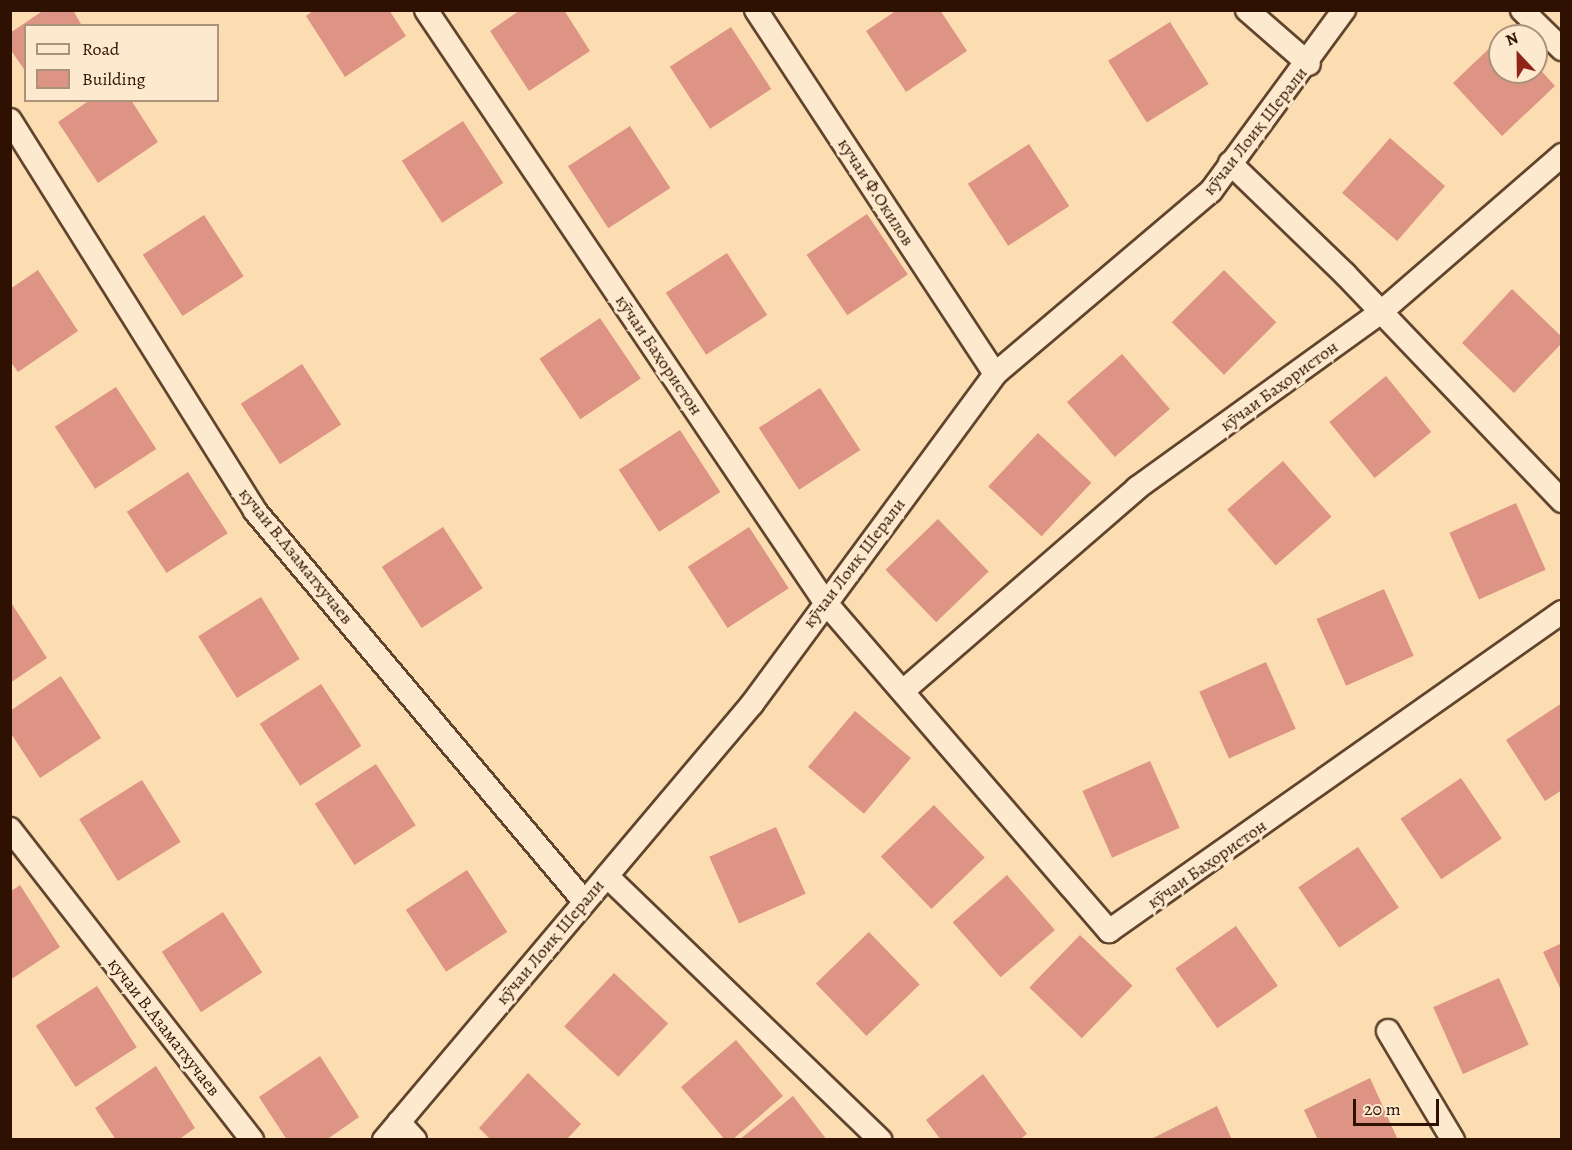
<!DOCTYPE html>
<html>
<head>
<meta charset="utf-8">
<style>
	body { margin:0 }
	#map { position:relative; width:1572px; height:1150px; overflow:hidden; background:#fcddb2; font-family:Alegreya,serif }
	div>[style] { position:absolute }
	.building>* { inset:0; background:#de9484; transform-origin:0 0 }
	.roads { filter:drop-shadow(2px 0 #62442d) drop-shadow(-2px 0 #62442d) drop-shadow(0 2px #62442d) drop-shadow(0 -2px #62442d) }
	.minor>* { height:22px; margin:-11px; padding:0 11px; transform-origin:11px; border-radius:11px; background:#fde9cd }
	span { translate:-50% -50%; white-space:nowrap; text-align:center; line-height:1.15; -webkit-text-stroke:6px #fde9cd; paint-order:stroke }
	.street-label { font-size:18px; color:#2f1101 }
	.frame { position:absolute; inset:0; border:12px solid #2f1101; pointer-events:none }
	.legend { position:absolute; left:24px; top:24px; width:195px; height:78px; box-sizing:border-box; background:#fde9cd; border:2px solid #ab937b; margin:0; padding:8px 10px; list-style:none; font-size:18px; color:#2f1101 }
	.legend li { display:flex; align-items:center; gap:12px; height:30px }
	.legend b { width:30px; border:2px solid #ab937b }
	.north { position:absolute; left:1488px; top:24px; width:60px; height:60px; box-sizing:border-box; background:#fde9cd; border:2px solid #ab937b; border-radius:50%; rotate:338deg; font-size:16px; font-weight:700; line-height:24px; text-align:center; color:#2f1101 }
	.north::after { content:''; display:block; margin:auto; width:21px; height:27px; background:#8f2418; clip-path:polygon(50% 0,100% 100%,50% 72%,0 100%) }
	.scale { position:absolute; left:1353px; top:1099px; width:86px; height:27px; box-sizing:border-box; border:3px solid #2f1101; border-top:0; padding-left:8px; font-size:18px; line-height:21px; white-space:nowrap; color:#2f1101; -webkit-text-stroke:4px #fde9cd; paint-order:stroke }
</style>
</head>
<body>
<div id="map">
	<div class="building">
		<div style="clip-path:polygon(44px 10px,73px 10px,82px 26px,26px 26px,26px 72px,10px 49px,10px 33px)"></div>
		<div style="clip-path:polygon(314px 10px,389px 10px,406px 36px,345px 77px,306px 16px)"></div>
		<div style="clip-path:polygon(520px 10px,564px 10px,590px 51px,529px 91px,490px 31px)"></div>
		<div style="clip-path:polygon(897px 10px,940px 10px,967px 51px,906px 92px,866px 31px)"></div>
		<div style="left:1170px;top:22px;width:73px;height:73px;rotate:58deg"></div>
		<div style="left:731px;top:27px;width:74px;height:73px;rotate:57deg"></div>
		<div style="clip-path:polygon(1500px 38px,1500px 72px,1536px 72px,1536px 65px,1555px 86px,1502px 136px,1453px 83px)"></div>
		<div style="clip-path:polygon(90px 100px,131px 100px,158px 142px,98px 183px,58px 122px)"></div>
		<div style="left:463px;top:121px;width:74px;height:73px;rotate:57deg"></div>
		<div style="left:630px;top:126px;width:74px;height:74px;rotate:57deg"></div>
		<div style="left:1390px;top:138px;width:73px;height:73px;rotate:41deg"></div>
		<div style="left:1029px;top:144px;width:74px;height:73px;rotate:57deg"></div>
		<div style="left:867px;top:214px;width:73px;height:73px;rotate:56deg"></div>
		<div style="left:204px;top:215px;width:73px;height:73px;rotate:57deg"></div>
		<div style="left:727px;top:253px;width:74px;height:73px;rotate:57deg"></div>
		<div style="clip-path:polygon(38px 270px,78px 331px,18px 372px,10px 361px,10px 289px)"></div>
		<div style="left:1224px;top:270px;width:74px;height:74px;rotate:45deg"></div>
		<div style="clip-path:polygon(1512px 289px,1562px 337px,1562px 343px,1514px 393px,1462px 343px)"></div>
		<div style="left:600px;top:318px;width:73px;height:73px;rotate:56deg"></div>
		<div style="left:1122px;top:354px;width:73px;height:73px;rotate:49deg"></div>
		<div style="left:302px;top:364px;width:72px;height:73px;rotate:57deg"></div>
		<div style="left:1386px;top:376px;width:72px;height:73px;rotate:51deg"></div>
		<div style="left:116px;top:387px;width:74px;height:73px;rotate:57deg"></div>
		<div style="left:820px;top:388px;width:74px;height:73px;rotate:57deg"></div>
		<div style="left:680px;top:430px;width:74px;height:73px;rotate:57deg"></div>
		<div style="left:1038px;top:433px;width:73px;height:73px;rotate:43deg"></div>
		<div style="left:1283px;top:461px;width:74px;height:74px;rotate:49deg"></div>
		<div style="left:188px;top:472px;width:73px;height:73px;rotate:57deg"></div>
		<div style="left:1516px;top:503px;width:73px;height:73px;rotate:66deg"></div>
		<div style="left:938px;top:519px;width:73px;height:73px;rotate:46deg"></div>
		<div style="left:443px;top:527px;width:73px;height:73px;rotate:57deg"></div>
		<div style="left:749px;top:527px;width:73px;height:73px;rotate:57deg"></div>
		<div style="left:1384px;top:589px;width:73px;height:74px;rotate:66deg"></div>
		<div style="left:261px;top:597px;width:73px;height:74px;rotate:58deg"></div>
		<div style="clip-path:polygon(10px 601px,47px 658px,10px 683px)"></div>
		<div style="left:1266px;top:662px;width:73px;height:73px;rotate:66deg"></div>
		<div style="clip-path:polygon(61px 676px,101px 738px,40px 778px,10px 732px,10px 711px)"></div>
		<div style="left:321px;top:684px;width:74px;height:73px;rotate:57deg"></div>
		<div style="clip-path:polygon(1562px 703px,1562px 790px,1545px 801px,1506px 740px)"></div>
		<div style="left:855px;top:711px;width:73px;height:73px;rotate:40deg"></div>
		<div style="left:1150px;top:761px;width:73px;height:74px;rotate:66deg"></div>
		<div style="left:376px;top:764px;width:73px;height:73px;rotate:57deg"></div>
		<div style="left:1461px;top:778px;width:73px;height:73px;rotate:56deg"></div>
		<div style="left:142px;top:780px;width:73px;height:74px;rotate:58deg"></div>
		<div style="left:934px;top:805px;width:73px;height:74px;rotate:46deg"></div>
		<div style="left:776px;top:827px;width:73px;height:73px;rotate:66deg"></div>
		<div style="left:1358px;top:847px;width:73px;height:72px;rotate:56deg"></div>
		<div style="left:467px;top:870px;width:74px;height:73px;rotate:57deg"></div>
		<div style="left:1007px;top:875px;width:73px;height:72px;rotate:49deg"></div>
		<div style="clip-path:polygon(20px 885px,60px 947px,10px 980px,10px 892px)"></div>
		<div style="left:223px;top:912px;width:72px;height:73px;rotate:57deg"></div>
		<div style="left:1236px;top:926px;width:73px;height:74px;rotate:55deg"></div>
		<div style="left:869px;top:932px;width:73px;height:74px;rotate:46deg"></div>
		<div style="left:1080px;top:935px;width:73px;height:73px;rotate:44deg"></div>
		<div style="clip-path:polygon(1562px 943px,1562px 992px,1543px 952px)"></div>
		<div style="left:614px;top:973px;width:74px;height:73px;rotate:43deg"></div>
		<div style="left:1499px;top:978px;width:73px;height:72px;rotate:66deg"></div>
		<div style="left:97px;top:986px;width:73px;height:73px;rotate:57deg"></div>
		<div style="clip-path:polygon(736px 1040px,783px 1096px,732px 1140px,725px 1140px,681px 1087px)"></div>
		<div style="clip-path:polygon(320px 1056px,359px 1117px,326px 1140px,287px 1140px,259px 1097px)"></div>
		<div style="clip-path:polygon(156px 1066px,195px 1128px,178px 1140px,116px 1140px,95px 1108px)"></div>
		<div style="clip-path:polygon(528px 1073px,581px 1124px,566px 1140px,491px 1140px,479px 1128px)"></div>
		<div style="clip-path:polygon(983px 1074px,1027px 1134px,1019px 1140px,941px 1140px,926px 1120px)"></div>
		<div style="clip-path:polygon(1370px 1078px,1398px 1140px,1318px 1140px,1304px 1110px)"></div>
		<div style="clip-path:polygon(793px 1096px,827px 1140px,739px 1140px)"></div>
		<div style="clip-path:polygon(1217px 1106px,1232px 1140px,1149px 1140px)"></div>
	</div>
	<div class="roads">
		<div class="minor">
			<div style="left:426px;top:10px;width:714px;rotate:56.02deg"></div>
			<div style="left:825px;top:602px;width:435px;rotate:49.2deg"></div>
			<div style="left:1109px;top:931px;width:554px;rotate:-35.15deg"></div>
			<div style="left:756px;top:10px;width:435px;rotate:56.7deg"></div>
			<div style="left:1247px;top:10px;width:82px;rotate:41.1deg"></div>
			<div style="left:1522px;top:10px;width:56px;rotate:44.3deg"></div>
			<div style="left:10px;top:120px;width:461px;rotate:57.9deg"></div>
			<div style="left:255px;top:511px;width:510px;rotate:49.85deg"></div>
			<div style="left:1230px;top:163px;width:160px;rotate:44deg"></div>
			<div style="left:1345px;top:274px;width:314px;rotate:46.3deg"></div>
			<div style="left:903px;top:691px;width:310px;rotate:-40.9deg"></div>
			<div style="left:1137px;top:488px;width:301px;rotate:-35.8deg"></div>
			<div style="left:1381px;top:312px;width:240px;rotate:-40.9deg"></div>
			<div style="left:10px;top:829px;width:394px;rotate:52.1deg"></div>
			<div style="left:607px;top:876px;width:380px;rotate:44deg"></div>
			<div style="left:1388px;top:1031px;width:127px;rotate:59.2deg"></div>
			<div style="left:399px;top:1122px;width:24px;rotate:48deg"></div>
			<div style="left:384px;top:1140px;width:571px;rotate:-49.83deg"></div>
			<div style="left:752px;top:704px;width:410px;rotate:-53.6deg"></div>
			<div style="left:995px;top:374px;width:283px;rotate:-40.3deg"></div>
			<div style="left:1211px;top:191px;width:225px;rotate:-53.7deg"></div>
		</div>
	</div>
	<div class="street-label">
		<span style="left:1255px;top:131px;rotate:-52deg">кӯчаи Лоиқ Шерали</span>
		<span style="left:876px;top:192px;rotate:57deg">кучаи Ф.Окилов</span>
		<span style="left:659px;top:355px;rotate:56deg">кӯчаи Баҳористон</span>
		<span style="left:1279px;top:386px;rotate:-36deg">кӯчаи Баҳористон</span>
		<span style="left:296px;top:556px;rotate:51deg">кучаи В.Азаматхучаев</span>
		<span style="left:854px;top:563px;rotate:-53deg">кӯчаи Лоиқ Шерали</span>
		<span style="left:1207px;top:864px;rotate:-35deg">кӯчаи Баҳористон</span>
		<span style="left:550px;top:942px;rotate:-50deg">кӯчаи Лоиқ Шерали</span>
		<span style="left:164px;top:1027px;rotate:52deg">кучаи В.Азаматхучаев</span>
	</div>
	<div class="frame"></div>
	<ul class="legend">
	<li><b style="height:8px;background:#fde9cd"></b>Road</li>
	<li><b style="height:16px;background:#de9484"></b>Building</li>
	</ul>
	<div class="north">N</div>
	<div class="scale">20 m</div>
</div>
</body>
</html>
